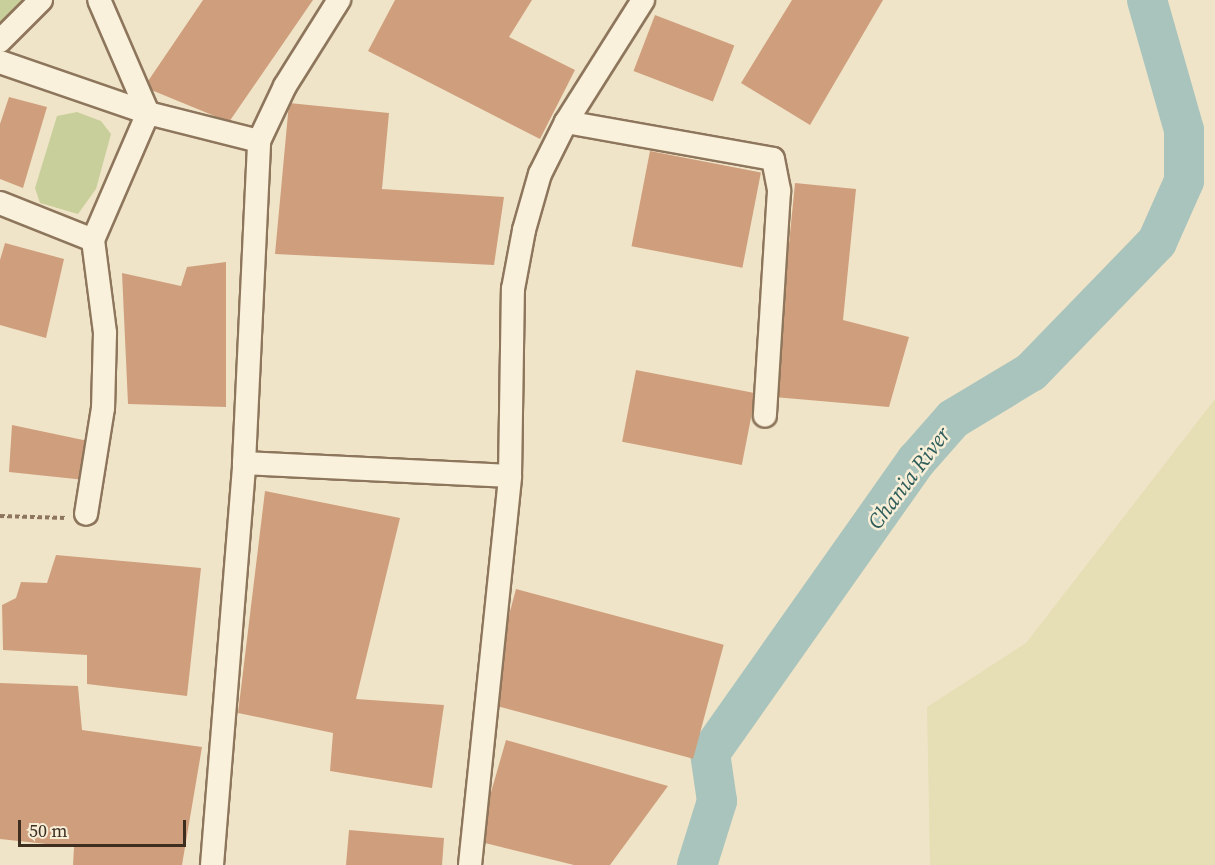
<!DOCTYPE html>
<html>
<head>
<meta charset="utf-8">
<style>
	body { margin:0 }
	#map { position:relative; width:1215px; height:865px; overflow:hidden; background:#f0e4c8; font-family:"Source Serif 4",serif }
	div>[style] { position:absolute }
	.farmland>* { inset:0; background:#e6deb5 }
	.green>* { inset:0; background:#c9cf9b }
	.river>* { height:40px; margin:-20px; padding:0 20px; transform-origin:20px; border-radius:20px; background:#a9c4bc }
	.building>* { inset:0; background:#cf9f7d; transform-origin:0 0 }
	.path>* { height:4px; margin-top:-2px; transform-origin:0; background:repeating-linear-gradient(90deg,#8d765c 0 4.5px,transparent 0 7.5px) }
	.roads { filter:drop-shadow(2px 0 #8d765c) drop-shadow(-2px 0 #8d765c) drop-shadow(0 2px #8d765c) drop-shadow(0 -2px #8d765c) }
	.street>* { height:22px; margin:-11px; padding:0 11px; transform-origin:11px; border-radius:11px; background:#faf1dc }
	span { translate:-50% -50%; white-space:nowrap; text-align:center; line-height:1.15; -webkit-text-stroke:5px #f7eed8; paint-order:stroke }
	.water-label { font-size:22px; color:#2f5d5a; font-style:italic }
	.scale { position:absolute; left:18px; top:820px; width:168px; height:27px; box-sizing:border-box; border:3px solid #3d2e20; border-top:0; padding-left:8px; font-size:18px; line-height:21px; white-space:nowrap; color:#3d2e20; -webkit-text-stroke:4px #f7eed8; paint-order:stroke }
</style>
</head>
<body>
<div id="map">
	<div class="farmland">
		<div style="clip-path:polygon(1215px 399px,1215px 865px,930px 865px,927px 707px,1026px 643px)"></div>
	</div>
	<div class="green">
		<div style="clip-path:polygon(0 0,34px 0,0 41px)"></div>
		<div style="clip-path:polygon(77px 112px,101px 121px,111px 134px,96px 189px,78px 214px,40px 203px,35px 188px,57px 116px)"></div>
	</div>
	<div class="river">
		<div style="left:697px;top:865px;width:67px;rotate:-72.6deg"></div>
		<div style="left:717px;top:801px;width:49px;rotate:-98.3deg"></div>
		<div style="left:710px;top:753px;width:359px;rotate:-54.8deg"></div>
		<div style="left:917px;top:460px;width:55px;rotate:-48.7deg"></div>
		<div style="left:953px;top:419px;width:91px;rotate:-31.1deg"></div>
		<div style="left:1031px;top:372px;width:181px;rotate:-45.9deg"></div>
		<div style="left:1157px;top:242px;width:67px;rotate:-66.1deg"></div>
		<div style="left:1184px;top:181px;width:51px;rotate:-90deg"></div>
		<div style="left:1184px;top:130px;width:135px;rotate:-105.9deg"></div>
	</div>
	<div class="building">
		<div style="clip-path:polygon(203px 0,313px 0,229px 122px,144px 87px)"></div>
		<div style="clip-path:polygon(395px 0,532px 0,509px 37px,575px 70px,540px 139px,368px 51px)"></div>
		<div style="clip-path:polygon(792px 0,883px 0,810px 125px,741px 83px)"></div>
		<div style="left:655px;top:15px;width:85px;height:60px;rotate:21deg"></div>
		<div style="clip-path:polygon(9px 97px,47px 107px,23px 188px,0 179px,0 124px)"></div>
		<div style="clip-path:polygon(289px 103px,389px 113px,382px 189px,504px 197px,494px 265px,275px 254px)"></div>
		<div style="left:650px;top:151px;width:113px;height:97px;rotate:11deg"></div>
		<div style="clip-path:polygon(795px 183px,856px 189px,843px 320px,909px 337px,889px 407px,774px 397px)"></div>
		<div style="clip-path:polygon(5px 243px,64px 259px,46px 338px,0 325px,0 260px)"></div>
		<div style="clip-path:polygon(226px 262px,226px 407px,128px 404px,122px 273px,181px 286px,187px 267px)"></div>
		<div style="left:636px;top:370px;width:122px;height:73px;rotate:11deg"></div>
		<div style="clip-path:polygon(12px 425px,88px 441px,85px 480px,9px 472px)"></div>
		<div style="clip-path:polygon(265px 491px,400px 518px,356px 699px,444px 705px,432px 788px,330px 771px,333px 733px,238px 713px)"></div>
		<div style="clip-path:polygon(56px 555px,201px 568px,187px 696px,87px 684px,87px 655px,3px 650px,2px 605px,16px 598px,21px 582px,47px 583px)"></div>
		<div style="left:516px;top:589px;width:215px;height:118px;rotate:15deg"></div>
		<div style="clip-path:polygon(0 683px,78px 686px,82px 730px,202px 747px,182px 865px,73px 865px,74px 847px,0 839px)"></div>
		<div style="clip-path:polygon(506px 740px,668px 786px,610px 865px,574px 865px,477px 841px)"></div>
		<div style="clip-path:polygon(349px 830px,444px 838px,442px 865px,346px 865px)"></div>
	</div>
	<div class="path">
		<div style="left:0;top:516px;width:66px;rotate:1.7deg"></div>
	</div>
	<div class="roads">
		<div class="street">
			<div style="left:0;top:41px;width:58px;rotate:-45deg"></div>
			<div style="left:0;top:62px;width:157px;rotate:19deg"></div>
			<div style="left:148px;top:113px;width:114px;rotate:14.2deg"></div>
			<div style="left:566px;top:122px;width:210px;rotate:10.1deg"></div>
			<div style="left:773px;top:159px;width:33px;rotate:79deg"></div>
			<div style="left:779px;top:191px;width:225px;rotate:93.6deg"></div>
			<div style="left:0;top:203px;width:100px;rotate:21.7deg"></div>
			<div style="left:93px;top:240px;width:94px;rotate:82.6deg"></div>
			<div style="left:105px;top:333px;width:75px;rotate:91.5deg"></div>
			<div style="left:103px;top:408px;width:107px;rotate:99.1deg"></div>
			<div style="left:93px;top:240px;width:138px;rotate:-66.6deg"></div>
			<div style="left:148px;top:113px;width:123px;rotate:-113.4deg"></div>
			<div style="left:244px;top:463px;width:266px;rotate:2.8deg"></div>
			<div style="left:212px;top:865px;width:403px;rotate:-85.4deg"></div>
			<div style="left:244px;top:463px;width:322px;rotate:-87.3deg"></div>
			<div style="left:259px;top:141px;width:61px;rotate:-64.7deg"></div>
			<div style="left:285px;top:86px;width:102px;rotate:-57.9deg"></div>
			<div style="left:470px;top:865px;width:391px;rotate:-84.1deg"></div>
			<div style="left:510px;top:476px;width:187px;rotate:-89.1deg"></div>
			<div style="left:513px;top:289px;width:60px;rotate:-79.4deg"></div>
			<div style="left:524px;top:230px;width:58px;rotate:-74.1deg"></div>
			<div style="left:540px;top:174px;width:58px;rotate:-63.4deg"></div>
			<div style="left:566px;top:122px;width:144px;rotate:-57.7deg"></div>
		</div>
	</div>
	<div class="water-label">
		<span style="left:909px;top:478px;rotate:-53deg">Chania River</span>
	</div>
	<div class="scale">50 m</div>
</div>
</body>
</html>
